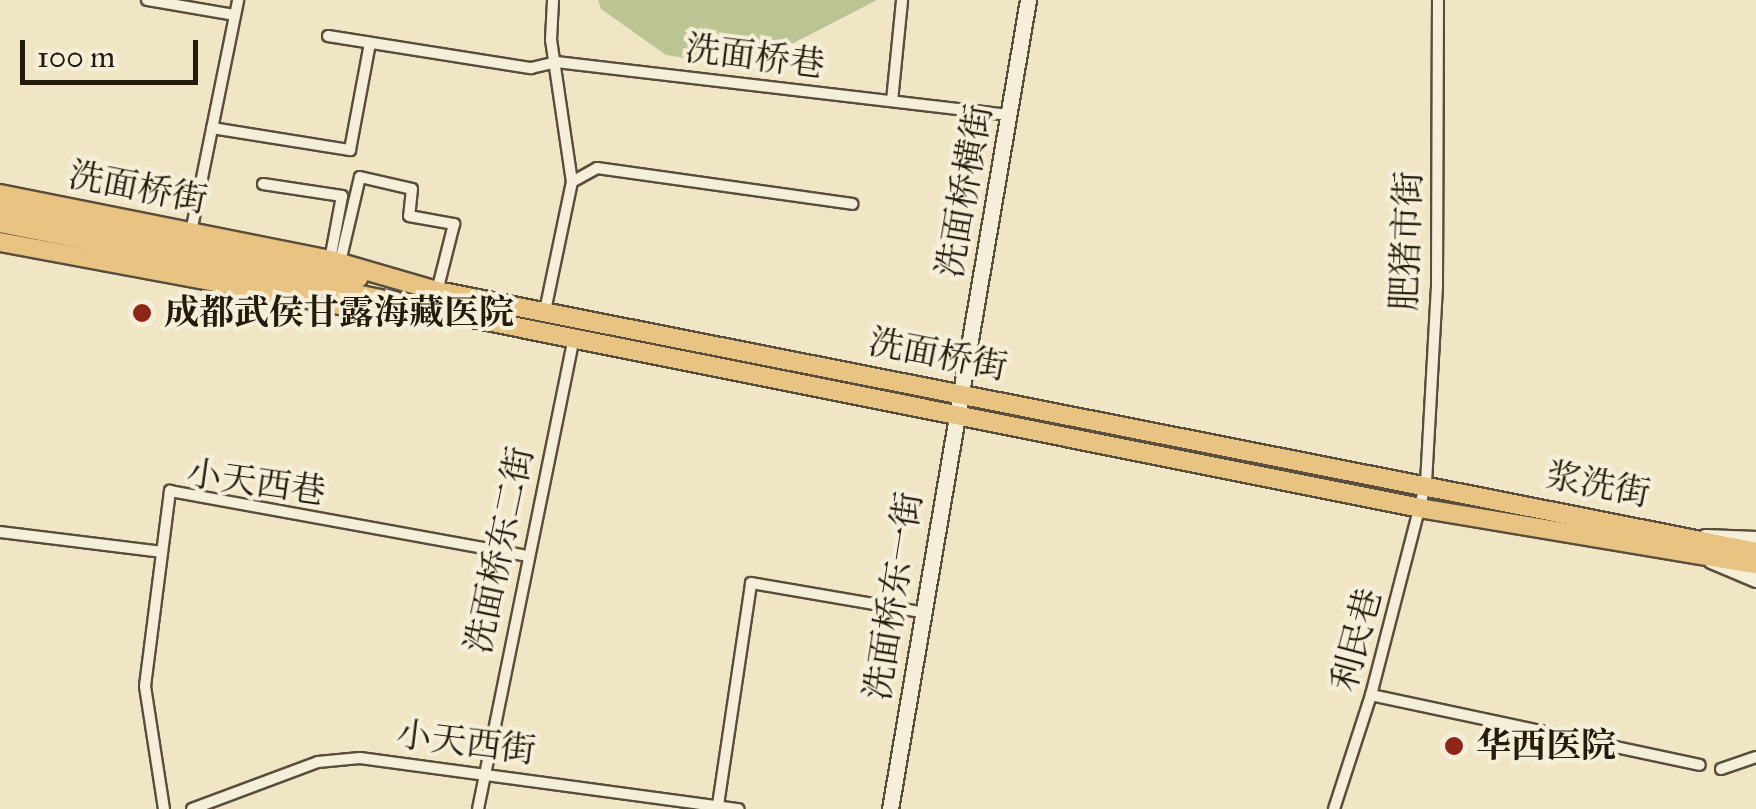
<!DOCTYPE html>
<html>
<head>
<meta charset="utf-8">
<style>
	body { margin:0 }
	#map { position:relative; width:1756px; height:809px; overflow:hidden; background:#f0e6c5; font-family:"IM FELL Great Primer","Noto Serif SC",serif }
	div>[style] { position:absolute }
	.green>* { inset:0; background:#bcc493 }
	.roads { filter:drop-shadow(2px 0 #584e3b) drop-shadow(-2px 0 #584e3b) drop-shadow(0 2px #584e3b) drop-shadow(0 -2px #584e3b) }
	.street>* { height:10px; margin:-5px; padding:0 5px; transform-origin:5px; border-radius:5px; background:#f5efd9 }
	.secondary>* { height:15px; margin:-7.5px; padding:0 7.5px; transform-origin:7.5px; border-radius:7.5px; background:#f5efd9 }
	.primary>* { height:18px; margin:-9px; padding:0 9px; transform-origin:9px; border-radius:9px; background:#e8c382 }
	.dots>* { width:28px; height:28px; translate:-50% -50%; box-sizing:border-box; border:5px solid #f5efd9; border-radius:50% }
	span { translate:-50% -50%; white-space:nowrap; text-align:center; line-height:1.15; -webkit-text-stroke:8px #f5efd9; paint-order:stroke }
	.street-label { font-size:35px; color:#251b0d }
	.poi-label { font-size:35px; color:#251b0d; font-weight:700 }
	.left { translate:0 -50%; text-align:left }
	.scale { position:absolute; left:20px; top:40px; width:178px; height:45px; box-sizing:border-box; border:5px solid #251b0d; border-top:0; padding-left:12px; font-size:30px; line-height:35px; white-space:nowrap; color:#251b0d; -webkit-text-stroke:8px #f5efd9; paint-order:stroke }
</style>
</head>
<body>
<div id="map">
	<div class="green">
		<div style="clip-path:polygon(598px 0,877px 0,784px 48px,705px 61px,666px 55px,601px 9px)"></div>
	</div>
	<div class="roads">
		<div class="street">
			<div style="left:147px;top:0;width:89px;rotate:9.7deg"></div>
			<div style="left:328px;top:36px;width:206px;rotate:9deg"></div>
			<div style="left:531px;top:68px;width:27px;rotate:-13deg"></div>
			<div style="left:557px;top:62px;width:454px;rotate:6.7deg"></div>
			<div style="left:892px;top:101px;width:101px;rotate:-84.3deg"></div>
			<div style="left:212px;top:128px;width:140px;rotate:9.1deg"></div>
			<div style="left:350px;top:150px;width:109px;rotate:-79.4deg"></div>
			<div style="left:572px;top:182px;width:29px;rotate:-29deg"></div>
			<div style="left:597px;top:168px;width:258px;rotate:8deg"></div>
			<div style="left:263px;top:184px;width:80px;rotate:8.6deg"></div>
			<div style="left:342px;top:196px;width:65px;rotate:100.6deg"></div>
			<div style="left:191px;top:232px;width:237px;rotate:-78.5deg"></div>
			<div style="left:340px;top:262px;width:87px;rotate:-76.8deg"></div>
			<div style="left:360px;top:177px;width:53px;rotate:13deg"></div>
			<div style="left:412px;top:189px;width:27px;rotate:96deg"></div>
			<div style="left:409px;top:216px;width:46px;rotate:10.1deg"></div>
			<div style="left:454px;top:224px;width:69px;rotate:104.2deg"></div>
			<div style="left:545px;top:311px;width:132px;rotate:-78.2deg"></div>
			<div style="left:572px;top:182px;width:144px;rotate:-98.4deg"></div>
			<div style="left:551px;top:40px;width:40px;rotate:-87.1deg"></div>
			<div style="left:0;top:532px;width:163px;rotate:7deg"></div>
			<div style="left:1371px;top:695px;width:336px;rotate:12deg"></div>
			<div style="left:1721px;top:769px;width:37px;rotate:-19deg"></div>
			<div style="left:718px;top:805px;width:224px;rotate:-81.5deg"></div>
			<div style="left:751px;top:583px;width:172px;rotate:9.7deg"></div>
			<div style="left:164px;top:809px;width:124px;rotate:-98.8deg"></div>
			<div style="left:145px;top:686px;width:197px;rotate:-82.7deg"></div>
			<div style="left:170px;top:491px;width:362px;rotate:10.3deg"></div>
			<div style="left:192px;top:809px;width:134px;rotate:-20.5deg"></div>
			<div style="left:318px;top:762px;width:42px;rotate:-5.4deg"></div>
			<div style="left:360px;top:758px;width:382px;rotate:7.7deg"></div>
			<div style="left:478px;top:809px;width:478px;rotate:-78.5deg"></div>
			<div style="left:1334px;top:809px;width:120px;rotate:-72deg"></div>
			<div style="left:1371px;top:695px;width:219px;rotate:-75.5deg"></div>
			<div style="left:1426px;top:483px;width:199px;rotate:-86.8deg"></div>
			<div style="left:1437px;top:284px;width:284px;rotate:-89.8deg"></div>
		</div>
		<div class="secondary">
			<div style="left:1705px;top:537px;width:51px;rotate:2.2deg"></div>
			<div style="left:1711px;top:560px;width:49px;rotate:22.9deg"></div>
			<div style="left:890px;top:809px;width:821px;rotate:-80.32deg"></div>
		</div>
		<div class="primary">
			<div style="left:0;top:194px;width:337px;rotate:11.3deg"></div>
			<div style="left:330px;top:260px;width:111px;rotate:16.2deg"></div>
			<div style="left:437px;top:291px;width:1345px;rotate:11.19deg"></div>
			<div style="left:0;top:209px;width:365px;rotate:10.9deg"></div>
			<div style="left:0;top:223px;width:405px;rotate:11.3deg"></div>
			<div style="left:0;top:242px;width:368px;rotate:10.5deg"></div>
			<div style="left:362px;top:309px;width:80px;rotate:2.1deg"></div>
			<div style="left:442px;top:312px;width:997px;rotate:11.33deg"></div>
			<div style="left:1420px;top:508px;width:341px;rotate:9.5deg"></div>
		</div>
	</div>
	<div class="dots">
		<div style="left:142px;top:313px;background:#8f2418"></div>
		<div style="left:1454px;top:746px;background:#8f2418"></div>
	</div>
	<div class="street-label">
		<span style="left:755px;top:57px;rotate:7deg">洗面桥巷</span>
		<span style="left:138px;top:188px;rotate:11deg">洗面桥街</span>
		<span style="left:965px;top:191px;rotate:-80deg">洗面桥横街</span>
		<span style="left:1407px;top:241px;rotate:-88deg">肥猪市街</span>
		<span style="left:938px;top:355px;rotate:11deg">洗面桥街</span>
		<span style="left:256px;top:483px;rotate:8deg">小天西巷</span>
		<span style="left:1598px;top:485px;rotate:11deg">浆洗街</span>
		<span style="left:500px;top:550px;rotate:-78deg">洗面桥东二街</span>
		<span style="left:894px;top:596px;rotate:-81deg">洗面桥东一街</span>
		<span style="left:1357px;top:640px;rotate:-75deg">利民巷</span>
		<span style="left:466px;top:743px;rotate:7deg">小天西街</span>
	</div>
	<div class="poi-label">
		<span class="left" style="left:164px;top:313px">成都武侯甘露海藏医院</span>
		<span class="left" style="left:1476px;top:746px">华西医院</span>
	</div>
	<div class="scale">100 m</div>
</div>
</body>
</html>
